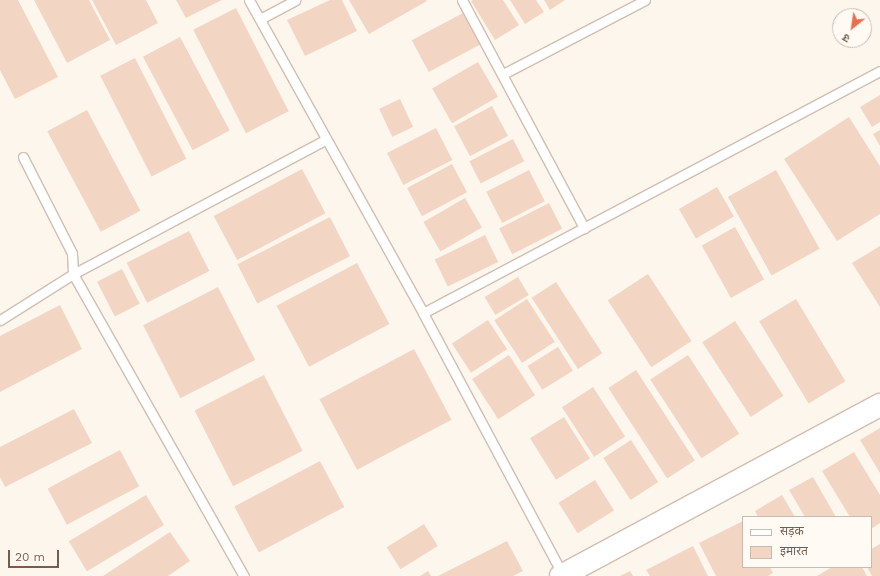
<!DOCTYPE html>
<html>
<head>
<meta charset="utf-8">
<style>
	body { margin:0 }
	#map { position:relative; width:880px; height:576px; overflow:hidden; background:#fdf6ec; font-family:"Work Sans","Noto Sans Devanagari",sans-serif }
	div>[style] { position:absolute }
	.building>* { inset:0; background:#f3d5c3; transform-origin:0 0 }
	.roads { filter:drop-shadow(1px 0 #d1beb0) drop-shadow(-1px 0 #d1beb0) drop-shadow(0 1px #d1beb0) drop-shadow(0 -1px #d1beb0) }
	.lane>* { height:9px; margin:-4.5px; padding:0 4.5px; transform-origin:4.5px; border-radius:4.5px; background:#fff }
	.secondary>* { height:22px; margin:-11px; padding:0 11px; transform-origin:11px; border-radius:11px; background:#fff }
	span { translate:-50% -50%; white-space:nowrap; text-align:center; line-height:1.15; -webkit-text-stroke:3.5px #fffaf3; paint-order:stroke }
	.legend { position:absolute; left:742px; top:516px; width:130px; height:52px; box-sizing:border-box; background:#fffaf3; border:1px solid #cabbb1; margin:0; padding:5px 7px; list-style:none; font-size:12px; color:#7a5c4d }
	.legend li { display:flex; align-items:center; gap:8px; height:20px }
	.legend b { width:20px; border:1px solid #cabbb1 }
	.north { position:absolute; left:832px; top:8px; width:40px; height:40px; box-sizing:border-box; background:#fffaf3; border:1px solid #cabbb1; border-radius:50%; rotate:210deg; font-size:11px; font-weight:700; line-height:16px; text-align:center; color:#7a5c4d }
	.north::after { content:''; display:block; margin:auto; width:14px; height:18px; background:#e76f51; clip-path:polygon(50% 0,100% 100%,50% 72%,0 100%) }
	.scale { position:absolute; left:8px; top:550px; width:51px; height:18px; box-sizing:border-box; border:2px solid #7a5c4d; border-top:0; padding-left:5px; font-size:12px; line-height:14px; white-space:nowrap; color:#7a5c4d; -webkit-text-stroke:3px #fffaf3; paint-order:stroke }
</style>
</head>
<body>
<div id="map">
	<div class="building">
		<div style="clip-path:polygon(0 0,18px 0,58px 77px,15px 99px,0 70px)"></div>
		<div style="clip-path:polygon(34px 0,89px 0,110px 40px,67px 63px)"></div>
		<div style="clip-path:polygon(92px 0,146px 0,158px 23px,116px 45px)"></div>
		<div style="clip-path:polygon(176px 0,222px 0,186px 18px)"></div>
		<div style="clip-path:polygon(330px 0,342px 0,357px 31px,305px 56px,287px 20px)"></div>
		<div style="clip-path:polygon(349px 0,426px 0,427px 1px,369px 34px)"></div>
		<div style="clip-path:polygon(473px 0,503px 0,519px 25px,495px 40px,471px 1px)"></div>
		<div style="clip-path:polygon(510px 0,536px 0,544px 12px,525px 24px)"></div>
		<div style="clip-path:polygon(544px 0,565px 0,550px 10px)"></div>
		<div style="left:236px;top:8px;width:116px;height:48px;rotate:63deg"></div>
		<div style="left:463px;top:13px;width:36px;height:58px;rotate:62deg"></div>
		<div style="left:180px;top:37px;width:106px;height:42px;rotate:62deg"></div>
		<div style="left:135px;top:58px;width:113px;height:39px;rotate:63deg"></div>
		<div style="left:478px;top:62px;width:40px;height:53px;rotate:60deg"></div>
		<div style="clip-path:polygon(880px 95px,880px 122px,872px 127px,860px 107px)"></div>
		<div style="left:400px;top:99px;width:31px;height:23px;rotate:65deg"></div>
		<div style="left:492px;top:106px;width:34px;height:43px;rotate:62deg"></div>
		<div style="left:87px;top:110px;width:114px;height:45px;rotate:62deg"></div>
		<div style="clip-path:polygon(849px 117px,880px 166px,880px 214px,837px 241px,784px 159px)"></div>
		<div style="left:436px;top:128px;width:36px;height:55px;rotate:63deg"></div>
		<div style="clip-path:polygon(880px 130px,880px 146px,873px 134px)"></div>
		<div style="left:513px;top:139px;width:25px;height:49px;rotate:63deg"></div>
		<div style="left:452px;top:164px;width:32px;height:51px;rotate:62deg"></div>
		<div style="left:302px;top:169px;width:50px;height:100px;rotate:62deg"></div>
		<div style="left:529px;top:170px;width:35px;height:48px;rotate:63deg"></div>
		<div style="left:776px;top:170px;width:90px;height:55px;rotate:61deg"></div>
		<div style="left:717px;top:187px;width:34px;height:44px;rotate:60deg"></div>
		<div style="left:465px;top:198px;width:34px;height:48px;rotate:60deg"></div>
		<div style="left:549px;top:203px;width:29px;height:56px;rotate:63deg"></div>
		<div style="left:330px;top:217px;width:44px;height:104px;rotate:63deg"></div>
		<div style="left:735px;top:227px;width:60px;height:38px;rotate:61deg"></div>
		<div style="left:189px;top:231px;width:45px;height:70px;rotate:63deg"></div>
		<div style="left:485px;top:235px;width:30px;height:56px;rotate:64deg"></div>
		<div style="clip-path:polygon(880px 246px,880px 307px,852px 263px)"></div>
		<div style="left:357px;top:263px;width:69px;height:91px;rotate:62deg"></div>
		<div style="left:122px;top:269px;width:39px;height:28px;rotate:63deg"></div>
		<div style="left:648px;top:274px;width:80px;height:48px;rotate:57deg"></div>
		<div style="left:518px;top:277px;width:21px;height:39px;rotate:59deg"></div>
		<div style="left:556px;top:282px;width:85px;height:29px;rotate:57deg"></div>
		<div style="left:218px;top:287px;width:82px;height:84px;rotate:63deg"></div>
		<div style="left:527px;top:299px;width:51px;height:39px;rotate:57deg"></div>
		<div style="left:796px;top:299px;width:96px;height:43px;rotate:59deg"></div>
		<div style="clip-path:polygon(60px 305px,82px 349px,0 392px,0 336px)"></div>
		<div style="left:488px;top:320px;width:35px;height:43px;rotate:57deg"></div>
		<div style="left:735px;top:321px;width:89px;height:39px;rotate:57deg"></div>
		<div style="left:558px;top:347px;width:28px;height:36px;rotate:58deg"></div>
		<div style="left:414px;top:349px;width:80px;height:107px;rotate:62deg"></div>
		<div style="left:509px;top:355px;width:48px;height:44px;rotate:57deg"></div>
		<div style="left:688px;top:355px;width:94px;height:45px;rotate:57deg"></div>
		<div style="left:636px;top:370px;width:108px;height:33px;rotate:57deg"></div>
		<div style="left:264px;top:375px;width:85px;height:78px;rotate:63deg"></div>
		<div style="left:593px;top:387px;width:59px;height:37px;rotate:57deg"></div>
		<div style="clip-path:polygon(74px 409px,92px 443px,5px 487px,0 477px,0 447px)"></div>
		<div style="left:564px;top:417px;width:49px;height:40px;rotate:58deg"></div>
		<div style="clip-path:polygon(880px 428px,880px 473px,860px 440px)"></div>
		<div style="left:631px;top:440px;width:50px;height:33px;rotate:57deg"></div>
		<div style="left:120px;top:450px;width:41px;height:82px;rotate:62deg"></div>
		<div style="clip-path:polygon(854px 452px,880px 495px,880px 523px,871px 529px,871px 517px,850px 517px,822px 471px)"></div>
		<div style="left:320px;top:461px;width:52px;height:97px;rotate:62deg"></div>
		<div style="clip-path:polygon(813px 477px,836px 517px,805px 517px,789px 490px)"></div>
		<div style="left:595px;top:480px;width:36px;height:43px;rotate:58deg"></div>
		<div style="left:146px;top:495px;width:35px;height:90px;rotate:59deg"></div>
		<div style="clip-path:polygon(782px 495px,795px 517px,758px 517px,755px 511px)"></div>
		<div style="clip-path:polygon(743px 521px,743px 567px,770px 567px,773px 573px,768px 576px,716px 576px,699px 543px)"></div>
		<div style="left:424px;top:524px;width:26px;height:44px;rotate:58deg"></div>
		<div style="clip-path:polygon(170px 532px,190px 561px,168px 576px,103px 576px)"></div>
		<div style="clip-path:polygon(507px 541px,523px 571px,513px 576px,438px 576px)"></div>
		<div style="clip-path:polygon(880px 544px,880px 576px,872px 576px,867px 567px,871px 567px,871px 549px)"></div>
		<div style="clip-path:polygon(693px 546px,708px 576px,650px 576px,646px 570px)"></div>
		<div style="clip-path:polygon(832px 567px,862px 567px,867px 576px,817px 576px)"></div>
		<div style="clip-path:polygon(428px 571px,431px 576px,420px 576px)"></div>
		<div style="clip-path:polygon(630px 571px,633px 576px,620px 576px)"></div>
	</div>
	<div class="roads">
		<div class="lane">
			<div style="left:249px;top:0;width:358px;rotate:60.9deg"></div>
			<div style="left:423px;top:313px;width:297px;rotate:61.9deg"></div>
			<div style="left:462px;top:0;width:259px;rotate:61.8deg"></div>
			<div style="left:260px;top:19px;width:40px;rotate:-28deg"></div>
			<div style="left:503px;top:74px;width:160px;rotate:-27.5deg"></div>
			<div style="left:23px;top:157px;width:108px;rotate:63deg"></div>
			<div style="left:72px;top:253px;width:21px;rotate:87deg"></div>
			<div style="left:73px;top:274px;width:347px;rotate:60.5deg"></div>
			<div style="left:423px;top:313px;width:517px;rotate:-27.9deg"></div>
			<div style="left:0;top:320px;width:86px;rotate:-32.2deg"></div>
			<div style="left:73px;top:274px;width:285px;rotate:-28deg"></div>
		</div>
		<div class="secondary">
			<div style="left:561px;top:576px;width:362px;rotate:-28.2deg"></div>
		</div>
	</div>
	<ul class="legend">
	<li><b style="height:5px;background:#fff"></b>सड़क</li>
	<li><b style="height:11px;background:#f3d5c3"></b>इमारत</li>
	</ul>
	<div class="north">उ</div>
	<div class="scale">20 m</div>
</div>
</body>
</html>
